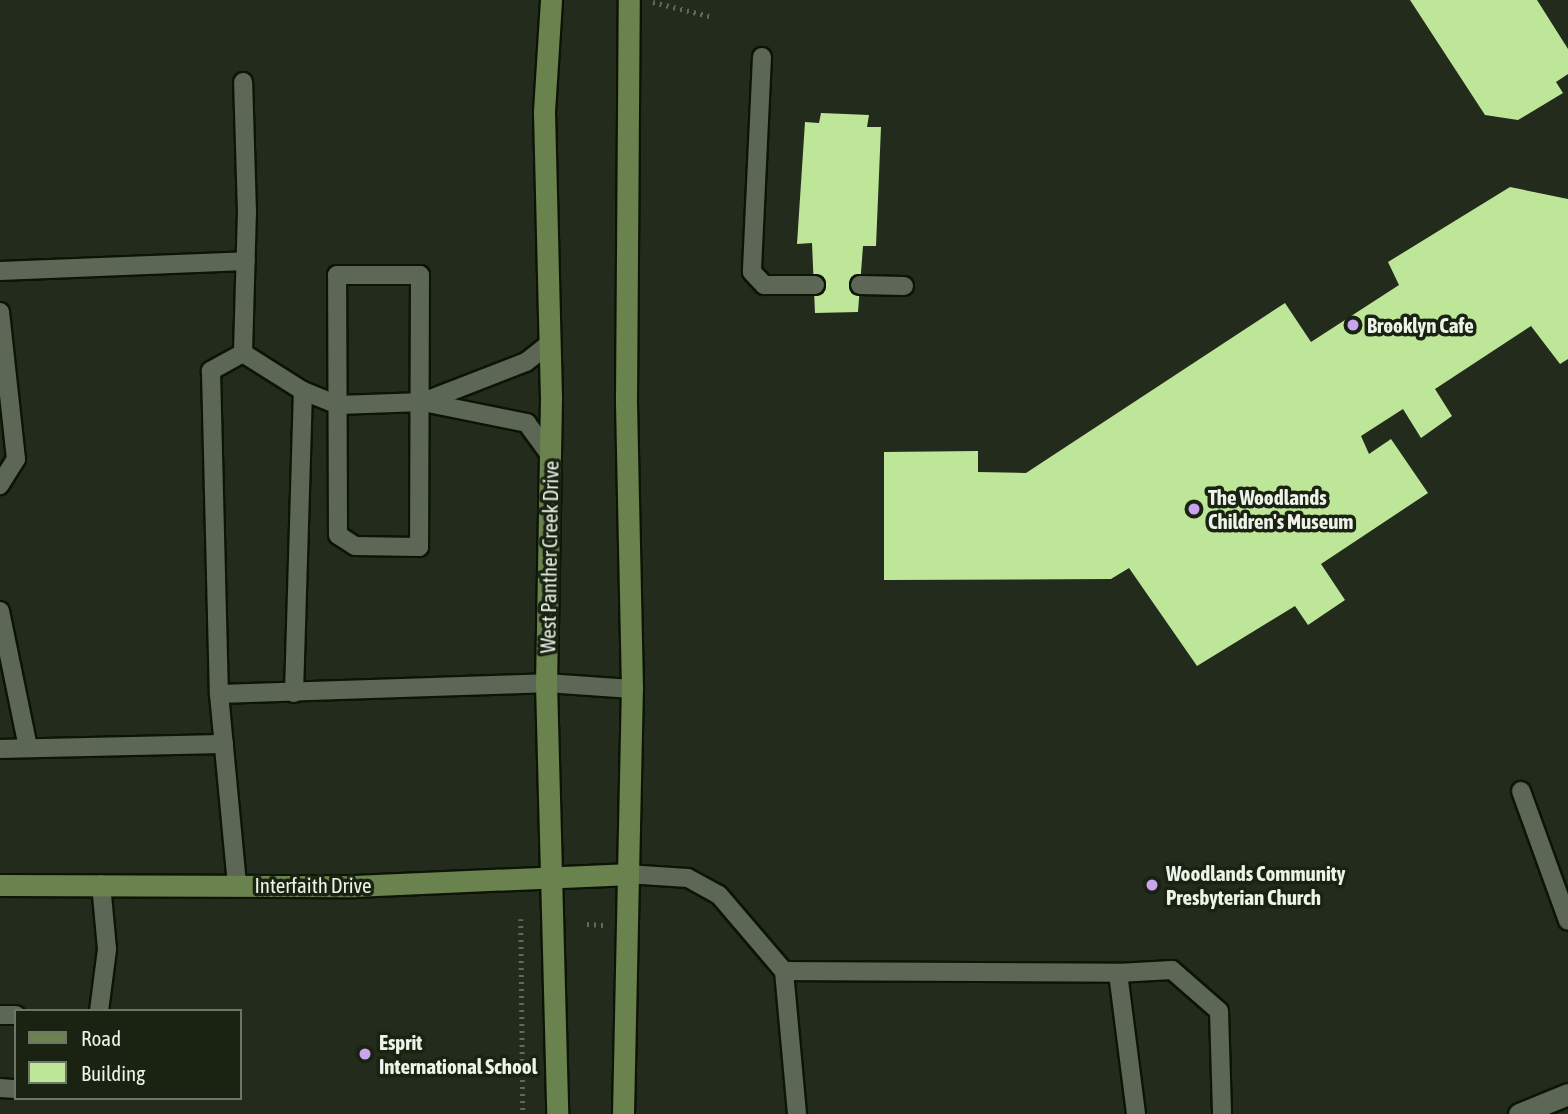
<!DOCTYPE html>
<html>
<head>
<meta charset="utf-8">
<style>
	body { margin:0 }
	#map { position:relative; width:1568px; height:1114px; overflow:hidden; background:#232c1c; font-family:"Asap Condensed",sans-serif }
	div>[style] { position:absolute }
	.building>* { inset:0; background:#bee699 }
	.path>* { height:4.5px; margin-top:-2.25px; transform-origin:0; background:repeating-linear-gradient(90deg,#61695b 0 2px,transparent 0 7px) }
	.roads { filter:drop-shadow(2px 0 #0d1406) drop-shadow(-2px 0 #0d1406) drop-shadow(0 2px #0d1406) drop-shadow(0 -2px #0d1406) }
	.lane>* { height:18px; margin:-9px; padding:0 9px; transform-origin:9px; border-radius:9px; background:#5d6755 }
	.street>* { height:21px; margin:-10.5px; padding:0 10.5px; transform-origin:10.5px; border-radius:10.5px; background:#5d6755 }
	.secondary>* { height:21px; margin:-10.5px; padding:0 10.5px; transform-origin:10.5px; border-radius:10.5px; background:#69824e }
	.dots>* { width:19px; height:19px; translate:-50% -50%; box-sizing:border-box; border:4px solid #1a2212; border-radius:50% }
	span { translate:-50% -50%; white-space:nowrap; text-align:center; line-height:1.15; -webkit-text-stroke:7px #1a2212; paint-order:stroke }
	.poi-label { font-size:21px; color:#edf3e9; font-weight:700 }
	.left { translate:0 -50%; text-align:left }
	.street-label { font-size:21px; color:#edf3e9 }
	.legend { position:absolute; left:14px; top:1009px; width:228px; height:91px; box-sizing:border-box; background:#1a2212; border:2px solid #6e7668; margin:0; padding:9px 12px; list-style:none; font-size:21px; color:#edf3e9 }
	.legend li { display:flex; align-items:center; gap:14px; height:35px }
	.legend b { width:35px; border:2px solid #6e7668 }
</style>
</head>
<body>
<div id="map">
	<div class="building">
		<div style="clip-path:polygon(1410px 0,1537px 0,1568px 49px,1568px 74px,1556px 82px,1563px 93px,1518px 120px,1485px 115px)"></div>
		<div style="clip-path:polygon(821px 113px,869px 115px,867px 127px,881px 127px,876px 246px,863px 246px,858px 312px,815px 313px,812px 243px,797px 244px,805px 122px,819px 123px)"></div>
		<div style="clip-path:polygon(1510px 187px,1568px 199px,1568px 359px,1560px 364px,1531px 326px,1435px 389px,1452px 416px,1421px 438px,1403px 409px,1361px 436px,1369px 454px,1391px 439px,1428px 493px,1321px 564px,1345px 600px,1308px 625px,1295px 606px,1197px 666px,1129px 568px,1111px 579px,884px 580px,884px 452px,978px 451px,978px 472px,1026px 473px,1285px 303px,1311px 342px,1399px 285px,1388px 262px)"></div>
	</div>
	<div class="path">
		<div style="left:653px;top:2px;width:58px;rotate:14deg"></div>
		<div style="left:521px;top:919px;width:195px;rotate:89.4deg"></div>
		<div style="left:587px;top:924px;width:17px;rotate:3deg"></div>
	</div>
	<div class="roads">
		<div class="lane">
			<div style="left:762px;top:57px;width:215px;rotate:92.7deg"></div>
			<div style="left:752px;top:272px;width:18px;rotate:47deg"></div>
			<div style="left:764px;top:285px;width:51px"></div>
			<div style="left:0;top:271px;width:246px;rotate:-2.3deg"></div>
			<div style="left:337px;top:275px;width:83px"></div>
			<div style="left:420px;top:275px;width:272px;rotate:90.2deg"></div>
			<div style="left:419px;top:547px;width:64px;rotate:-179.1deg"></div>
			<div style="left:355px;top:546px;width:20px;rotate:-147deg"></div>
			<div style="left:338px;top:535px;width:260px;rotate:-90.2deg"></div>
			<div style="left:860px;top:285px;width:44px;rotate:1.3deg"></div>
			<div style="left:0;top:312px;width:148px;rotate:83.8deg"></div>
			<div style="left:16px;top:459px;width:31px;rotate:122deg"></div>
			<div style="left:243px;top:353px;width:140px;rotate:-88.4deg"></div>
			<div style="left:247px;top:213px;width:131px;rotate:-91.7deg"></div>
			<div style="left:423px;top:402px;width:110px;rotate:-21.2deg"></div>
			<div style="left:526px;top:362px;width:31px;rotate:-38deg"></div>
			<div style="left:550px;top:455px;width:39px;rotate:-126deg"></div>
			<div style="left:527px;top:423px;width:106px;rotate:-168.6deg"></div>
			<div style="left:423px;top:402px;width:85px;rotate:178deg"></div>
			<div style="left:338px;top:405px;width:38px;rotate:-158deg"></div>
			<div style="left:303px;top:391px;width:71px;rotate:-147.7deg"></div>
			<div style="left:243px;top:353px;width:37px;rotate:151deg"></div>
			<div style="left:211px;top:371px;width:323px;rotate:88.6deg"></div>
			<div style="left:219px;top:694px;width:327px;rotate:-1.9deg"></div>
			<div style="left:546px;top:683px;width:86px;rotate:4deg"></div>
			<div style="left:0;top:611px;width:139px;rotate:78.4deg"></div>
			<div style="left:294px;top:693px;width:302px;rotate:-88.3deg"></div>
			<div style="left:219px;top:694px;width:192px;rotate:84.6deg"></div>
			<div style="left:0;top:749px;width:224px;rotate:-1.3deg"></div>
			<div style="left:1521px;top:791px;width:138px;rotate:70.1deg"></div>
			<div style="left:626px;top:874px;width:62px;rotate:3.7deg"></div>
			<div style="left:688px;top:878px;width:35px;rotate:29deg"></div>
			<div style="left:719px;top:895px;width:100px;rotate:49.5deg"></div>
			<div style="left:784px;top:971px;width:144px;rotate:84.8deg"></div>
			<div style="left:784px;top:971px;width:334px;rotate:0.3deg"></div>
			<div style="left:1118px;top:973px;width:142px;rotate:82.7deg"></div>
			<div style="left:1118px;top:973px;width:54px;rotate:-3.2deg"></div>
			<div style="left:1172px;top:970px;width:62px;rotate:41.1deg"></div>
			<div style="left:1219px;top:1011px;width:103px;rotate:88.3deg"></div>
			<div style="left:99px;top:1011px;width:63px;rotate:-82.6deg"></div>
			<div style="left:107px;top:949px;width:65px;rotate:-95.3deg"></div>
			<div style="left:0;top:1015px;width:16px"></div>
			<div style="left:0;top:1088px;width:16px;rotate:4deg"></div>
		</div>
		<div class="street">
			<div style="left:1519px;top:1114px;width:53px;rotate:-22.2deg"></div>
		</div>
		<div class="secondary">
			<div style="left:551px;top:0;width:112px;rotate:93.6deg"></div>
			<div style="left:544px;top:112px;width:286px;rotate:88.6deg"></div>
			<div style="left:551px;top:398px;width:285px;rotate:91deg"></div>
			<div style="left:546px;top:683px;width:431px;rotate:88.5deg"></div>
			<div style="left:0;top:885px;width:354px;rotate:0.2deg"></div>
			<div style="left:354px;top:886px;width:272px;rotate:-2.5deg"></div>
			<div style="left:623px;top:1114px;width:425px;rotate:-88.8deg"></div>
			<div style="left:632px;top:689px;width:291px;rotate:-91.2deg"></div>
			<div style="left:626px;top:398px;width:398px;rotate:-89.6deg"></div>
		</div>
	</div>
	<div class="dots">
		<div style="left:1353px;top:325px;background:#c9a5ee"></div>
		<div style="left:1194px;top:509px;background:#c9a5ee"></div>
		<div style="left:1152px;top:885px;background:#c9a5ee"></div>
		<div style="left:365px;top:1054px;background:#c9a5ee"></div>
	</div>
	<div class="poi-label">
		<span class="left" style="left:1367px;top:325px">Brooklyn Cafe</span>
		<span class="left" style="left:1208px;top:509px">The Woodlands<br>Children's Museum</span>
		<span class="left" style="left:1166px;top:885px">Woodlands Community<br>Presbyterian Church</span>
		<span class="left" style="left:379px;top:1054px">Esprit<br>International School</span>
	</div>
	<div class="street-label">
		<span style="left:549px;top:557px;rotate:-89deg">West Panther Creek Drive</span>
		<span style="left:313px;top:885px">Interfaith Drive</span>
	</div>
	<ul class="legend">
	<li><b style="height:9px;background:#69824e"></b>Road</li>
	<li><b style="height:19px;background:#bee699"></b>Building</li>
	</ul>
</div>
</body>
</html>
